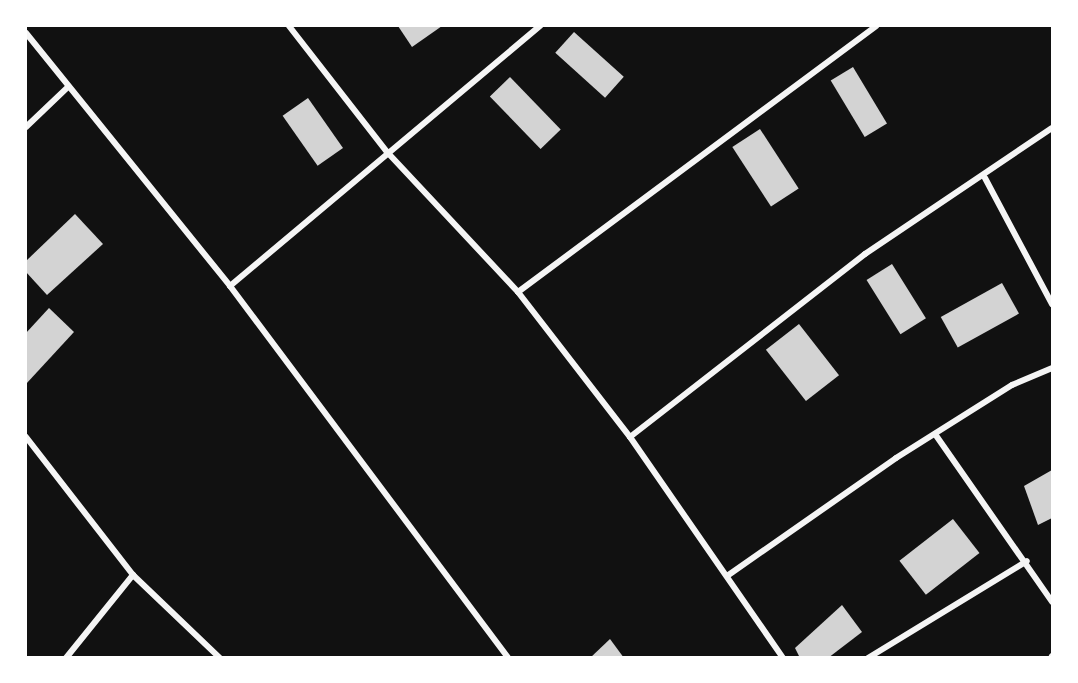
<!DOCTYPE html>
<html>
<head>
<meta charset="utf-8">
<style>
	body { margin:0 }
	#map { position:relative; width:1078px; height:683px; overflow:hidden; background:#111; font-family:"PT Sans Narrow",sans-serif }
	div>[style] { position:absolute }
	.building>* { inset:0; background:#d3d3d3; transform-origin:0 0 }
	.minor>* { height:6px; margin:-3px; padding:0 3px; transform-origin:3px; border-radius:3px; background:#f5f5f5 }
	span { translate:-50% -50%; white-space:nowrap; text-align:center; line-height:1.15; -webkit-text-stroke:6px #fff; paint-order:stroke }
	.frame { position:absolute; inset:0; border:27px solid #fff; pointer-events:none }
</style>
</head>
<body>
<div id="map">
	<div class="building">
		<div style="clip-path:polygon(398px 26px,442px 26px,412px 47px)"></div>
		<div style="left:574px;top:32px;width:67px;height:28px;rotate:42deg"></div>
		<div style="left:853px;top:67px;width:66px;height:26px;rotate:59deg"></div>
		<div style="left:510px;top:77px;width:73px;height:28px;rotate:46deg"></div>
		<div style="left:308px;top:98px;width:61px;height:31px;rotate:55deg"></div>
		<div style="left:760px;top:129px;width:71px;height:33px;rotate:57deg"></div>
		<div style="clip-path:polygon(75px 214px,103px 244px,47px 295px,26px 272px,26px 261px)"></div>
		<div style="left:892px;top:264px;width:64px;height:30px;rotate:58deg"></div>
		<div style="left:1002px;top:283px;width:35px;height:70px;rotate:61deg"></div>
		<div style="clip-path:polygon(49px 308px,74px 332px,26px 384px,26px 333px)"></div>
		<div style="left:799px;top:324px;width:65px;height:42px;rotate:52deg"></div>
		<div style="clip-path:polygon(1052px 470px,1052px 518px,1038px 525px,1024px 486px)"></div>
		<div style="left:953px;top:519px;width:43px;height:68px;rotate:52deg"></div>
		<div style="clip-path:polygon(842px 605px,862px 632px,828px 658px,800px 658px,795px 648px)"></div>
		<div style="clip-path:polygon(610px 639px,624px 658px,590px 658px)"></div>
	</div>
	<div class="minor">
		<div style="left:289px;top:26px;width:161px;rotate:52.1deg"></div>
		<div style="left:388px;top:153px;width:190px;rotate:46.9deg"></div>
		<div style="left:518px;top:292px;width:183px;rotate:52.3deg"></div>
		<div style="left:630px;top:437px;width:269px;rotate:55.3deg"></div>
		<div style="left:26px;top:33px;width:325px;rotate:51.1deg"></div>
		<div style="left:230px;top:286px;width:464px;rotate:53.2deg"></div>
		<div style="left:26px;top:127px;width:57px;rotate:-43.6deg"></div>
		<div style="left:985px;top:178px;width:143px;rotate:62deg"></div>
		<div style="left:230px;top:286px;width:405px;rotate:-40deg"></div>
		<div style="left:518px;top:292px;width:446px;rotate:-36.6deg"></div>
		<div style="left:935px;top:434px;width:205px;rotate:55.1deg"></div>
		<div style="left:26px;top:437px;width:175px;rotate:52.2deg"></div>
		<div style="left:133px;top:575px;width:120px;rotate:43.7deg"></div>
		<div style="left:630px;top:437px;width:298px;rotate:-37.9deg"></div>
		<div style="left:865px;top:254px;width:225px;rotate:-34deg"></div>
		<div style="left:727px;top:576px;width:206px;rotate:-34.9deg"></div>
		<div style="left:896px;top:458px;width:137px;rotate:-32.2deg"></div>
		<div style="left:1012px;top:385px;width:43px;rotate:-23deg"></div>
		<div style="left:66px;top:658px;width:107px;rotate:-51.1deg"></div>
		<div style="left:868px;top:658px;width:186px;rotate:-31.4deg"></div>
		<div style="left:1051px;top:658px;width:2px;rotate:-63deg"></div>
	</div>
	<div class="frame"></div>
</div>
</body>
</html>
